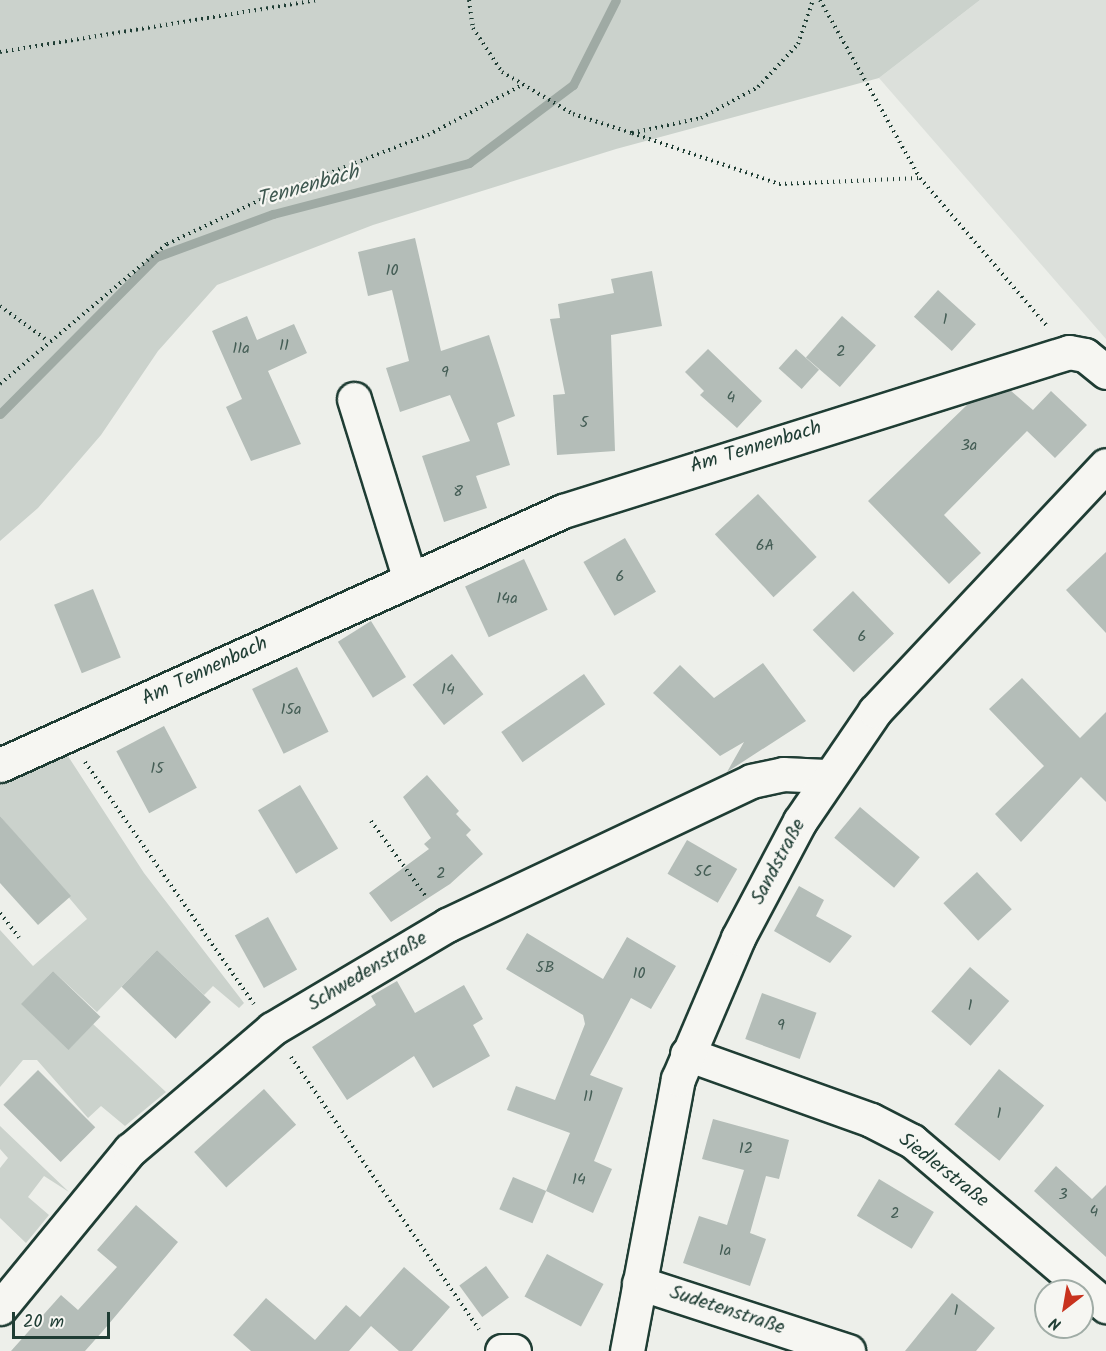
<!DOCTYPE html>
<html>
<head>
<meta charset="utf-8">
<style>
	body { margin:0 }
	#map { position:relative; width:1106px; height:1351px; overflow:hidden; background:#edefea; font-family:Kalam,sans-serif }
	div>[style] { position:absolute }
	.built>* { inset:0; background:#dce0db }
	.green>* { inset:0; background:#cbd2cc }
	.stream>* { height:9px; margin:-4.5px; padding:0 4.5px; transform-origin:4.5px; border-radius:4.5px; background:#9faaa4 }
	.building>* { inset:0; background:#b4bdb8; transform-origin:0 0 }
	.path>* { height:4px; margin-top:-2px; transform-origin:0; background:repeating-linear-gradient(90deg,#1f3d34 0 1.5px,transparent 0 6px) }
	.roads { filter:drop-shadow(2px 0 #1f3d34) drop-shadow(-2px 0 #1f3d34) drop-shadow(0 2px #1f3d34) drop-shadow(0 -2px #1f3d34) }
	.minor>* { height:33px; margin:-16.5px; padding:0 16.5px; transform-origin:16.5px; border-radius:16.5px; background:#f6f6f2 }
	span { translate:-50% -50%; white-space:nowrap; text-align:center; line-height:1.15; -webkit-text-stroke:4.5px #f6f6f2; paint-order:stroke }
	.number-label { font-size:16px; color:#445d55 }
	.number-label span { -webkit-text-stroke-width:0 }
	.street-label { font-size:20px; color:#1f3d34 }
	.water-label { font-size:21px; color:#3f5850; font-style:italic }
	.north { position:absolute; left:1034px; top:1279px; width:60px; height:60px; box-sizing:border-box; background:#f6f6f2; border:2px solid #a0aca6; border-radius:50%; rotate:211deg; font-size:16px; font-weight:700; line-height:24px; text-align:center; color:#1f3d34 }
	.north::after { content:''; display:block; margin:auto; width:21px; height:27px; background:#c8321e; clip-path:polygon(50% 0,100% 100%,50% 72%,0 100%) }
	.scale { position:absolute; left:12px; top:1312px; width:98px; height:27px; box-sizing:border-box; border:3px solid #1f3d34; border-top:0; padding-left:8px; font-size:18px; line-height:21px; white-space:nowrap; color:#1f3d34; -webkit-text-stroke:4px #f6f6f2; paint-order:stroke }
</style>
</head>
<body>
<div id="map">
	<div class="built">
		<div style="clip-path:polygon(980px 0,1106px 0,1106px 339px,879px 78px)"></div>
	</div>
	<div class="green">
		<div style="clip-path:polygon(0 0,980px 0,879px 78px,616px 149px,373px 225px,217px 285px,158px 351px,101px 435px,38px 508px,0 541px)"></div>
		<div style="clip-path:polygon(64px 750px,144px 873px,244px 1003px,239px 1008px,213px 986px,204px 995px,157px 950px,97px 1012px,53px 971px,22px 1004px,69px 1049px,93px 1024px,166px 1092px,125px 1126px,101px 1106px,88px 1118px,37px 1060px,23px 1060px,0 1087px,0 930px,33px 966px,87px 919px,0 816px,0 781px)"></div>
		<div style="clip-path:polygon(0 1126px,69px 1192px,44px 1176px,28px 1197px,49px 1215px,26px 1243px,0 1218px,0 1168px,8px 1158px,0 1149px)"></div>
	</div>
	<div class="stream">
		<div style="left:0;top:414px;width:221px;rotate:-45.2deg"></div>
		<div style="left:156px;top:257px;width:125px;rotate:-20.2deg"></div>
		<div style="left:273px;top:214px;width:203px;rotate:-14.6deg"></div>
		<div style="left:469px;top:163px;width:130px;rotate:-36.9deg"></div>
		<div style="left:573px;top:85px;width:95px;rotate:-63.2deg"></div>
	</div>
	<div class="building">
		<div style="clip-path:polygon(415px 238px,441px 351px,489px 335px,515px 416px,497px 423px,510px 465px,476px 476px,487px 508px,444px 522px,422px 456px,470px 441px,450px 395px,400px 412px,386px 368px,409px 361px,392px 290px,368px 296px,358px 252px)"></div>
		<div style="clip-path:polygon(652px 271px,662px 326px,611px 335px,615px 451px,557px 455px,553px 395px,565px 394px,550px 319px,560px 318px,558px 304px,614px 293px,611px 279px)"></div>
		<div style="left:938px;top:290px;width:51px;height:36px;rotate:42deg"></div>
		<div style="clip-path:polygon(247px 316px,257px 340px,294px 324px,307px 353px,268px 371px,301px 444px,251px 461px,226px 407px,242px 399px,212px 331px)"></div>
		<div style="left:842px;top:316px;width:45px;height:55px;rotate:41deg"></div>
		<div style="clip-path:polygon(708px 349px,762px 401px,737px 428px,700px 395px,704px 391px,685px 372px)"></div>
		<div style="left:796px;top:349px;width:31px;height:26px;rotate:42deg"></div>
		<div style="clip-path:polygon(1010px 390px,1033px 410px,1051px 391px,1087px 425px,1055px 458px,1027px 431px,944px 515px,981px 553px,949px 584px,868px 501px,969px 403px)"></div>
		<div style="left:758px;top:494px;width:86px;height:59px;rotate:47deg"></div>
		<div style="left:625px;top:538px;width:62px;height:48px;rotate:60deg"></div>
		<div style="clip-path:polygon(1106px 552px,1106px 633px,1066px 590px)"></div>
		<div style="left:524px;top:559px;width:56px;height:65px;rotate:65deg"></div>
		<div style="left:93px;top:589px;width:74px;height:42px;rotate:68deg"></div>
		<div style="left:853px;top:591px;width:59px;height:56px;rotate:46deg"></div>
		<div style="left:371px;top:621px;width:66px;height:39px;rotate:58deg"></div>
		<div style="left:452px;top:654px;width:51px;height:50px;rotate:52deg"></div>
		<div style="clip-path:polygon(763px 663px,806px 721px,727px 772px,744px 742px,720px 756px,653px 693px,680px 665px,714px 698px)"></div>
		<div style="left:297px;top:667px;width:72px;height:50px;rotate:64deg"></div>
		<div style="left:584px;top:674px;width:37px;height:101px;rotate:55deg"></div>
		<div style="clip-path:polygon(1022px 678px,1080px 738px,1106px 712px,1106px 802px,1081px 777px,1021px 842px,995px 814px,1044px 766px,989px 709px)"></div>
		<div style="left:164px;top:726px;width:70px;height:54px;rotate:62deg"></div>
		<div style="clip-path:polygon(427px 775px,459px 811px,456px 814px,471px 830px,466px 835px,483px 854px,450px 884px,391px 922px,369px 893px,429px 849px,424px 844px,431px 838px,403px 797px)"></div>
		<div style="left:300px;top:785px;width:74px;height:49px;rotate:59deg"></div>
		<div style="left:860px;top:807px;width:78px;height:40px;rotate:40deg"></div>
		<div style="clip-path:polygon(0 816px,71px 896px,38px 925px,0 883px)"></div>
		<div style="left:687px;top:840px;width:58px;height:39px;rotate:30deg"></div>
		<div style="left:977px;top:872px;width:51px;height:46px;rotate:47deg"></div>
		<div style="clip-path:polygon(799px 886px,824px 900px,816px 916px,852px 936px,830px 963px,774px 931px)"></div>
		<div style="left:268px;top:917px;width:60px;height:38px;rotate:61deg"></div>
		<div style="clip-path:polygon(527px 933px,603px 979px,627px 937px,676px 966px,651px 1009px,631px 998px,590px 1075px,623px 1088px,594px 1161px,612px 1169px,593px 1213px,546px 1191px,570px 1133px,507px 1110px,516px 1086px,555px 1100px,585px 1024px,583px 1015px,506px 969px)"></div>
		<div style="left:157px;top:950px;width:75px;height:51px;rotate:44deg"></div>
		<div style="left:970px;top:967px;width:52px;height:59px;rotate:41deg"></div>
		<div style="left:53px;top:971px;width:66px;height:46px;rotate:44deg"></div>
		<div style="clip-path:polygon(397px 981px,415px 1013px,464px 985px,483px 1019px,473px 1025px,490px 1056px,433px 1088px,414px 1056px,347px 1100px,312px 1047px,376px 1005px,371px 996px)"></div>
		<div style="left:762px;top:993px;width:58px;height:49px;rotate:20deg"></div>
		<div style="left:999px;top:1069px;width:58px;height:71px;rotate:39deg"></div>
		<div style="left:38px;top:1070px;width:81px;height:49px;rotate:45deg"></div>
		<div style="left:264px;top:1089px;width:48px;height:94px;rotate:48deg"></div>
		<div style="clip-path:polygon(713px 1119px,789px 1140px,779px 1179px,766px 1176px,750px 1233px,766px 1239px,750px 1286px,683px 1263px,699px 1216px,727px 1225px,744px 1170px,702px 1159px)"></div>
		<div style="clip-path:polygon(1056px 1166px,1092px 1199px,1106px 1185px,1106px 1257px,1034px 1191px)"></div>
		<div style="left:513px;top:1177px;width:36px;height:35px;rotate:23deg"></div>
		<div style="left:879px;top:1179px;width:64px;height:43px;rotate:31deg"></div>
		<div style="clip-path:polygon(136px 1205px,178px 1242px,102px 1332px,85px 1351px,11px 1351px,61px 1295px,78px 1310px,117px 1267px,97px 1250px)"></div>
		<div style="left:547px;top:1254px;width:64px;height:48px;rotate:28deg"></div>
		<div style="left:486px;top:1266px;width:39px;height:33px;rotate:54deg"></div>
		<div style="clip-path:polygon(404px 1267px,450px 1307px,412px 1351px,399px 1351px,371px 1326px,349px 1351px,251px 1351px,233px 1335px,266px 1298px,315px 1340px,346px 1305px,360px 1317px)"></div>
		<div style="clip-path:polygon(952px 1293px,995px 1328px,976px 1351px,905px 1351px)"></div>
	</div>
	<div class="path">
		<div style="left:469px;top:0;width:28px;rotate:82deg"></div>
		<div style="left:473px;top:28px;width:53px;rotate:56.6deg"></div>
		<div style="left:502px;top:72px;width:82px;rotate:30.6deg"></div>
		<div style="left:573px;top:114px;width:62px;rotate:17.9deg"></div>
		<div style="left:632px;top:133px;width:71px;rotate:-12.3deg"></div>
		<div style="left:701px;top:118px;width:65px;rotate:-28.5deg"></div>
		<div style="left:758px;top:87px;width:59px;rotate:-47.1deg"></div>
		<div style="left:798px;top:44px;width:46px;rotate:-71.2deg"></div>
		<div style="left:820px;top:0;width:204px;rotate:60.7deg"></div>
		<div style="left:0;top:52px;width:321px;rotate:-9.3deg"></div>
		<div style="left:632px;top:133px;width:156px;rotate:19.1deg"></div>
		<div style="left:779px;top:184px;width:141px;rotate:-2.4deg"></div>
		<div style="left:920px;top:178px;width:194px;rotate:49.4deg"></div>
		<div style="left:0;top:306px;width:58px;rotate:35.9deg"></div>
		<div style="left:0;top:384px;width:218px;rotate:-40deg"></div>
		<div style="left:167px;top:244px;width:103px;rotate:-25.3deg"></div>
		<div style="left:260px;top:200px;width:180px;rotate:-21.2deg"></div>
		<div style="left:428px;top:135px;width:106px;rotate:-28deg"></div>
		<div style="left:85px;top:762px;width:295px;rotate:55.1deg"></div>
		<div style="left:371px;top:821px;width:95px;rotate:54deg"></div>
		<div style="left:0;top:913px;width:31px;rotate:52deg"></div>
		<div style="left:291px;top:1057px;width:331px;rotate:55.4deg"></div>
	</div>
	<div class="roads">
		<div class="minor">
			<div style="left:354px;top:399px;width:186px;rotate:72.8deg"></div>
			<div style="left:0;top:765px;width:618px;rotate:-24.28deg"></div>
			<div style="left:563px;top:511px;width:530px;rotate:-17.44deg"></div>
			<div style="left:1069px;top:352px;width:16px;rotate:11deg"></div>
			<div style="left:1085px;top:355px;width:27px;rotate:39deg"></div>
			<div style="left:687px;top:1054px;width:195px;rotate:19.7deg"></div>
			<div style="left:871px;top:1120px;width:46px;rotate:27.1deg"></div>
			<div style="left:912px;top:1141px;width:255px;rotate:40.4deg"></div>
			<div style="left:639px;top:1283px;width:220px;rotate:18deg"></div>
			<div style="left:0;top:1308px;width:205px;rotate:-50.6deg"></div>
			<div style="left:130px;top:1150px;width:187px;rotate:-40.4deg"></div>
			<div style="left:272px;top:1029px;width:204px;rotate:-30.7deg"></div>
			<div style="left:447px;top:925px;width:336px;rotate:-25.3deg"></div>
			<div style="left:751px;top:781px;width:33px;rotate:-12deg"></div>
			<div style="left:783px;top:774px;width:43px;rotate:2.7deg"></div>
			<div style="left:502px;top:1351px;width:12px"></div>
			<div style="left:627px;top:1351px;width:277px;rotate:-79.4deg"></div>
			<div style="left:678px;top:1079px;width:153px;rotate:-66.9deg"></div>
			<div style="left:738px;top:938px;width:132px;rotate:-62.1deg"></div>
			<div style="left:800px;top:821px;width:133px;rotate:-55.7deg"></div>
			<div style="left:875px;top:711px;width:337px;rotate:-46.8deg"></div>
		</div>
	</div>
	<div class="number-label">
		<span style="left:392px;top:271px">10</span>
		<span style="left:945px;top:320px">1</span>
		<span style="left:284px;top:346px">11</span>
		<span style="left:241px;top:349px">11a</span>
		<span style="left:841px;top:352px">2</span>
		<span style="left:445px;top:373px">9</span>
		<span style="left:731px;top:398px">4</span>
		<span style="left:584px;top:423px">5</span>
		<span style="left:969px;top:446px">3a</span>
		<span style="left:458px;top:492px">8</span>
		<span style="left:765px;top:546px">6A</span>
		<span style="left:620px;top:577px">6</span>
		<span style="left:507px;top:599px">14a</span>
		<span style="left:862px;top:637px">6</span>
		<span style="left:448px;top:690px">14</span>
		<span style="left:291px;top:710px">15a</span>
		<span style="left:157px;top:769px">15</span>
		<span style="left:703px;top:872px">5C</span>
		<span style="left:441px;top:874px">2</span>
		<span style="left:545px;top:968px">5B</span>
		<span style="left:639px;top:974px">10</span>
		<span style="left:970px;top:1006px">1</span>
		<span style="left:781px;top:1026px">9</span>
		<span style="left:588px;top:1097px">11</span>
		<span style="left:999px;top:1114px">1</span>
		<span style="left:746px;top:1149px">12</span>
		<span style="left:579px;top:1180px">14</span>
		<span style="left:1063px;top:1195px">3</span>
		<span style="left:1094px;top:1212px">4</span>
		<span style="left:895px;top:1214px">2</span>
		<span style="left:725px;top:1251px">1a</span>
		<span style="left:956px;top:1311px">1</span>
	</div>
	<div class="street-label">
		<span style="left:756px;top:448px;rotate:-17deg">Am Tennenbach</span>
		<span style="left:205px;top:672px;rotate:-25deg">Am Tennenbach</span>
		<span style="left:779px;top:862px;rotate:-62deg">Sandstraße</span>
		<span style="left:368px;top:972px;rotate:-31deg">Schwedenstraße</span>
		<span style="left:943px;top:1171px;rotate:38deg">Siedlerstraße</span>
		<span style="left:727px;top:1311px;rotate:18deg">Sudetenstraße</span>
	</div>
	<div class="water-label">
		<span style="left:308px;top:187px;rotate:-16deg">Tennenbach</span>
	</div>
	<div class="north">N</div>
	<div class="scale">20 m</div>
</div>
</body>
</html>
